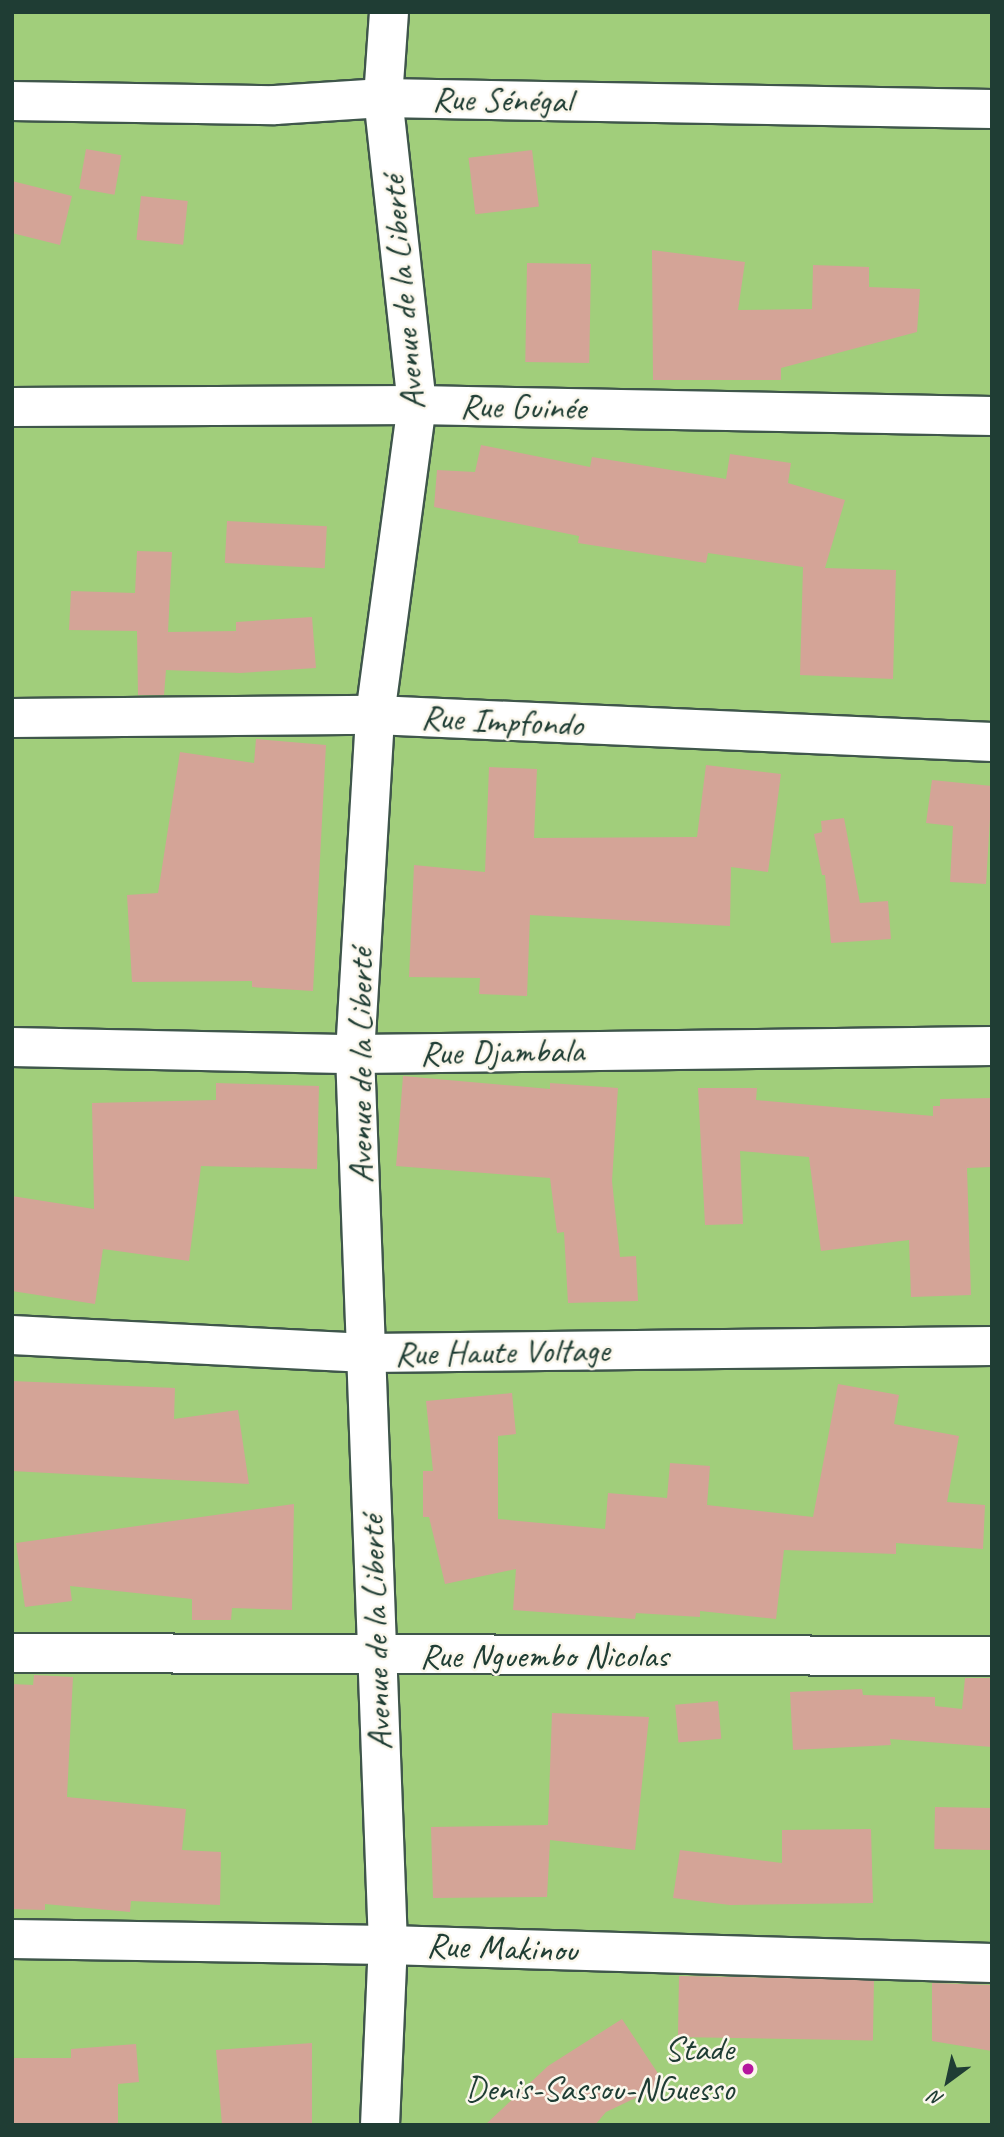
<!DOCTYPE html>
<html>
<head>
<meta charset="utf-8">
<style>
	body { margin:0 }
	#map { position:relative; width:1004px; height:2137px; overflow:hidden; background:#f6e4cc; font-family:Caveat,sans-serif }
	div>[style] { position:absolute }
	.green>* { inset:0; background:#a1ce7b; transform-origin:0 0 }
	.building>* { inset:0; background:#d4a497; transform-origin:0 0 }
	.roads { filter:drop-shadow(2px 0 #3f564b) drop-shadow(-2px 0 #3f564b) drop-shadow(0 2px #3f564b) drop-shadow(0 -2px #3f564b) }
	.street>* { height:38px; margin:-19px; padding:0 19px; transform-origin:19px; border-radius:19px; background:#fff }
	.dots>* { width:19px; height:19px; translate:-50% -50%; box-sizing:border-box; border:4px solid #fbf7ec; border-radius:50% }
	span { translate:-50% -50%; white-space:nowrap; text-align:center; line-height:1.15; -webkit-text-stroke:5px #fbf7ec; paint-order:stroke }
	.street-label { font-size:35px; color:#1f3d34 }
	.poi-label { font-size:35px; color:#1f3d34 }
	.right { translate:-100% -50%; text-align:right }
	.frame { position:absolute; inset:0; border:14px solid #1f3d34; pointer-events:none }
	.north { position:absolute; left:913px; top:2046px; width:70px; height:70px; -webkit-text-stroke:5px #fbf7ec; paint-order:stroke; rotate:213deg; font-size:19px; font-weight:700; line-height:28px; text-align:center; color:#1f3d34 }
	.north::after { content:''; display:block; margin:auto; width:24px; height:32px; background:#1f3d34; clip-path:polygon(50% 0,100% 100%,50% 72%,0 100%) }
</style>
</head>
<body>
<div id="map">
	<div class="green">
		<div style="left:12px;top:12px;width:980px;height:2113px"></div>
	</div>
	<div class="building">
		<div style="left:86px;top:149px;width:36px;height:40px;rotate:10deg"></div>
		<div style="left:532px;top:150px;width:57px;height:64px;rotate:83deg"></div>
		<div style="clip-path:polygon(12px 181px,72px 196px,60px 245px,12px 233px)"></div>
		<div style="left:141px;top:196px;width:47px;height:44px;rotate:6deg"></div>
		<div style="clip-path:polygon(652px 250px,745px 262px,738px 310px,812px 309px,813px 265px,869px 267px,869px 287px,920px 289px,917px 332px,781px 368px,781px 380px,653px 380px)"></div>
		<div style="left:527px;top:263px;width:64px;height:99px;rotate:1deg"></div>
		<div style="clip-path:polygon(481px 445px,590px 467px,592px 457px,726px 479px,730px 454px,791px 463px,788px 483px,845px 500px,825px 568px,896px 570px,893px 679px,800px 675px,803px 567px,708px 553px,706px 563px,578px 543px,579px 536px,434px 507px,437px 470px,475px 472px)"></div>
		<div style="left:227px;top:521px;width:100px;height:42px;rotate:3deg"></div>
		<div style="clip-path:polygon(137px 551px,172px 552px,168px 632px,236px 631px,236px 622px,312px 617px,316px 668px,240px 673px,166px 670px,164px 695px,138px 695px,137px 631px,69px 630px,71px 591px,135px 593px)"></div>
		<div style="clip-path:polygon(256px 739px,326px 745px,313px 991px,252px 987px,252px 981px,132px 982px,127px 895px,158px 893px,180px 752px,254px 763px)"></div>
		<div style="clip-path:polygon(706px 765px,781px 774px,768px 872px,731px 867px,730px 926px,530px 915px,527px 996px,479px 994px,480px 978px,409px 977px,414px 865px,485px 872px,489px 767px,537px 769px,534px 838px,697px 837px)"></div>
		<div style="clip-path:polygon(932px 780px,992px 786px,986px 884px,950px 882px,953px 826px,926px 823px)"></div>
		<div style="clip-path:polygon(844px 818px,860px 903px,888px 901px,891px 939px,831px 943px,825px 875px,822px 875px,814px 834px,822px 832px,821px 821px)"></div>
		<div style="clip-path:polygon(403px 1076px,550px 1089px,550px 1083px,618px 1088px,612px 1181px,620px 1257px,636px 1256px,638px 1301px,568px 1303px,564px 1232px,557px 1233px,550px 1178px,396px 1166px)"></div>
		<div style="clip-path:polygon(216px 1083px,319px 1086px,317px 1169px,201px 1166px,189px 1261px,103px 1249px,95px 1304px,12px 1291px,12px 1196px,94px 1209px,92px 1103px,216px 1100px)"></div>
		<div style="clip-path:polygon(698px 1088px,757px 1088px,756px 1100px,933px 1116px,933px 1106px,940px 1106px,940px 1099px,992px 1098px,992px 1167px,967px 1168px,971px 1295px,911px 1297px,909px 1240px,821px 1251px,809px 1157px,740px 1151px,743px 1224px,705px 1225px)"></div>
		<div style="clip-path:polygon(12px 1381px,175px 1388px,174px 1419px,238px 1410px,249px 1484px,12px 1471px)"></div>
		<div style="clip-path:polygon(838px 1384px,899px 1395px,894px 1424px,959px 1436px,947px 1502px,985px 1505px,983px 1549px,896px 1543px,896px 1554px,784px 1550px,776px 1619px,700px 1611px,700px 1617px,636px 1613px,635px 1619px,513px 1610px,516px 1569px,445px 1584px,429px 1517px,423px 1517px,423px 1471px,433px 1471px,426px 1401px,512px 1393px,516px 1434px,498px 1436px,498px 1519px,605px 1529px,608px 1493px,667px 1498px,670px 1463px,710px 1466px,707px 1505px,813px 1517px)"></div>
		<div style="clip-path:polygon(294px 1504px,292px 1610px,232px 1608px,231px 1620px,192px 1620px,192px 1599px,70px 1586px,72px 1601px,25px 1607px,16px 1543px)"></div>
		<div style="clip-path:polygon(34px 1675px,73px 1677px,67px 1797px,186px 1809px,182px 1850px,221px 1852px,220px 1905px,131px 1901px,130px 1912px,45px 1904px,45px 1910px,12px 1909px,12px 1684px,33px 1685px)"></div>
		<div style="clip-path:polygon(965px 1678px,992px 1678px,992px 1747px,890px 1739px,891px 1745px,793px 1750px,790px 1692px,862px 1689px,863px 1695px,935px 1697px,935px 1706px,962px 1709px)"></div>
		<div style="left:718px;top:1701px;width:38px;height:43px;rotate:85deg"></div>
		<div style="clip-path:polygon(552px 1713px,649px 1717px,635px 1850px,550px 1840px,547px 1897px,433px 1898px,431px 1827px,548px 1825px)"></div>
		<div style="left:935px;top:1807px;width:57px;height:42px;rotate:1deg"></div>
		<div style="clip-path:polygon(871px 1829px,873px 1903px,730px 1905px,673px 1898px,680px 1850px,782px 1863px,782px 1830px)"></div>
		<div style="left:679px;top:1976px;width:195px;height:61px;rotate:1deg"></div>
		<div style="clip-path:polygon(932px 1983px,992px 1985px,992px 2051px,932px 2041px)"></div>
		<div style="clip-path:polygon(622px 2019px,665px 2084px,606px 2112px,595px 2125px,485px 2125px,548px 2066px)"></div>
		<div style="clip-path:polygon(312px 2043px,312px 2125px,222px 2125px,216px 2050px)"></div>
		<div style="clip-path:polygon(136px 2044px,139px 2082px,118px 2084px,118px 2125px,12px 2125px,12px 2058px,71px 2058px,71px 2049px)"></div>
	</div>
	<div class="roads">
		<div class="street">
			<div style="left:12px;top:101px;width:263px;rotate:0.9deg"></div>
			<div style="left:275px;top:105px;width:108px;rotate:-3.7deg"></div>
			<div style="left:383px;top:98px;width:609px;rotate:1.03deg"></div>
			<div style="left:12px;top:407px;width:405px;rotate:-0.3deg"></div>
			<div style="left:417px;top:405px;width:575px;rotate:1.1deg"></div>
			<div style="left:12px;top:718px;width:363px;rotate:-0.5deg"></div>
			<div style="left:375px;top:715px;width:618px;rotate:2.51deg"></div>
			<div style="left:12px;top:1047px;width:343px;rotate:1.2deg"></div>
			<div style="left:355px;top:1054px;width:637px;rotate:-0.72deg"></div>
			<div style="left:12px;top:1335px;width:355px;rotate:2.9deg"></div>
			<div style="left:367px;top:1353px;width:625px;rotate:-0.64deg"></div>
			<div style="left:12px;top:1653px;width:980px;rotate:0.18deg"></div>
			<div style="left:12px;top:1939px;width:376px;rotate:0.9deg"></div>
			<div style="left:388px;top:1945px;width:604px;rotate:1.71deg"></div>
			<div style="left:380px;top:2125px;width:180px;rotate:-87.5deg"></div>
			<div style="left:388px;top:1945px;width:892px;rotate:-92.12deg"></div>
			<div style="left:355px;top:1054px;width:340px;rotate:-86.6deg"></div>
			<div style="left:375px;top:715px;width:313px;rotate:-82.3deg"></div>
			<div style="left:417px;top:405px;width:309px;rotate:-96.3deg"></div>
			<div style="left:383px;top:98px;width:86px;rotate:-86deg"></div>
		</div>
	</div>
	<div class="dots">
		<div style="left:748px;top:2069px;background:#b5179e"></div>
	</div>
	<div class="street-label">
		<span style="left:502px;top:100px;rotate:1deg">Rue Sénégal</span>
		<span style="left:403px;top:293px;rotate:-95deg">Avenue de la Liberté</span>
		<span style="left:523px;top:407px;rotate:1deg">Rue Guinée</span>
		<span style="left:502px;top:721px;rotate:3deg">Rue Impfondo</span>
		<span style="left:502px;top:1052px;rotate:-1deg">Rue Djambala</span>
		<span style="left:361px;top:1066px;rotate:-90deg">Avenue de la Liberté</span>
		<span style="left:502px;top:1352px;rotate:-1deg">Rue Haute Voltage</span>
		<span style="left:376px;top:1633px;rotate:-92deg">Avenue de la Liberté</span>
		<span style="left:544px;top:1656px">Rue Nguembo Nicolas</span>
		<span style="left:502px;top:1948px;rotate:2deg">Rue Makinou</span>
	</div>
	<div class="poi-label">
		<span class="right" style="left:734px;top:2069px">Stade<br>Denis-Sassou-NGuesso</span>
	</div>
	<div class="frame"></div>
	<div class="north">N</div>
</div>
</body>
</html>
